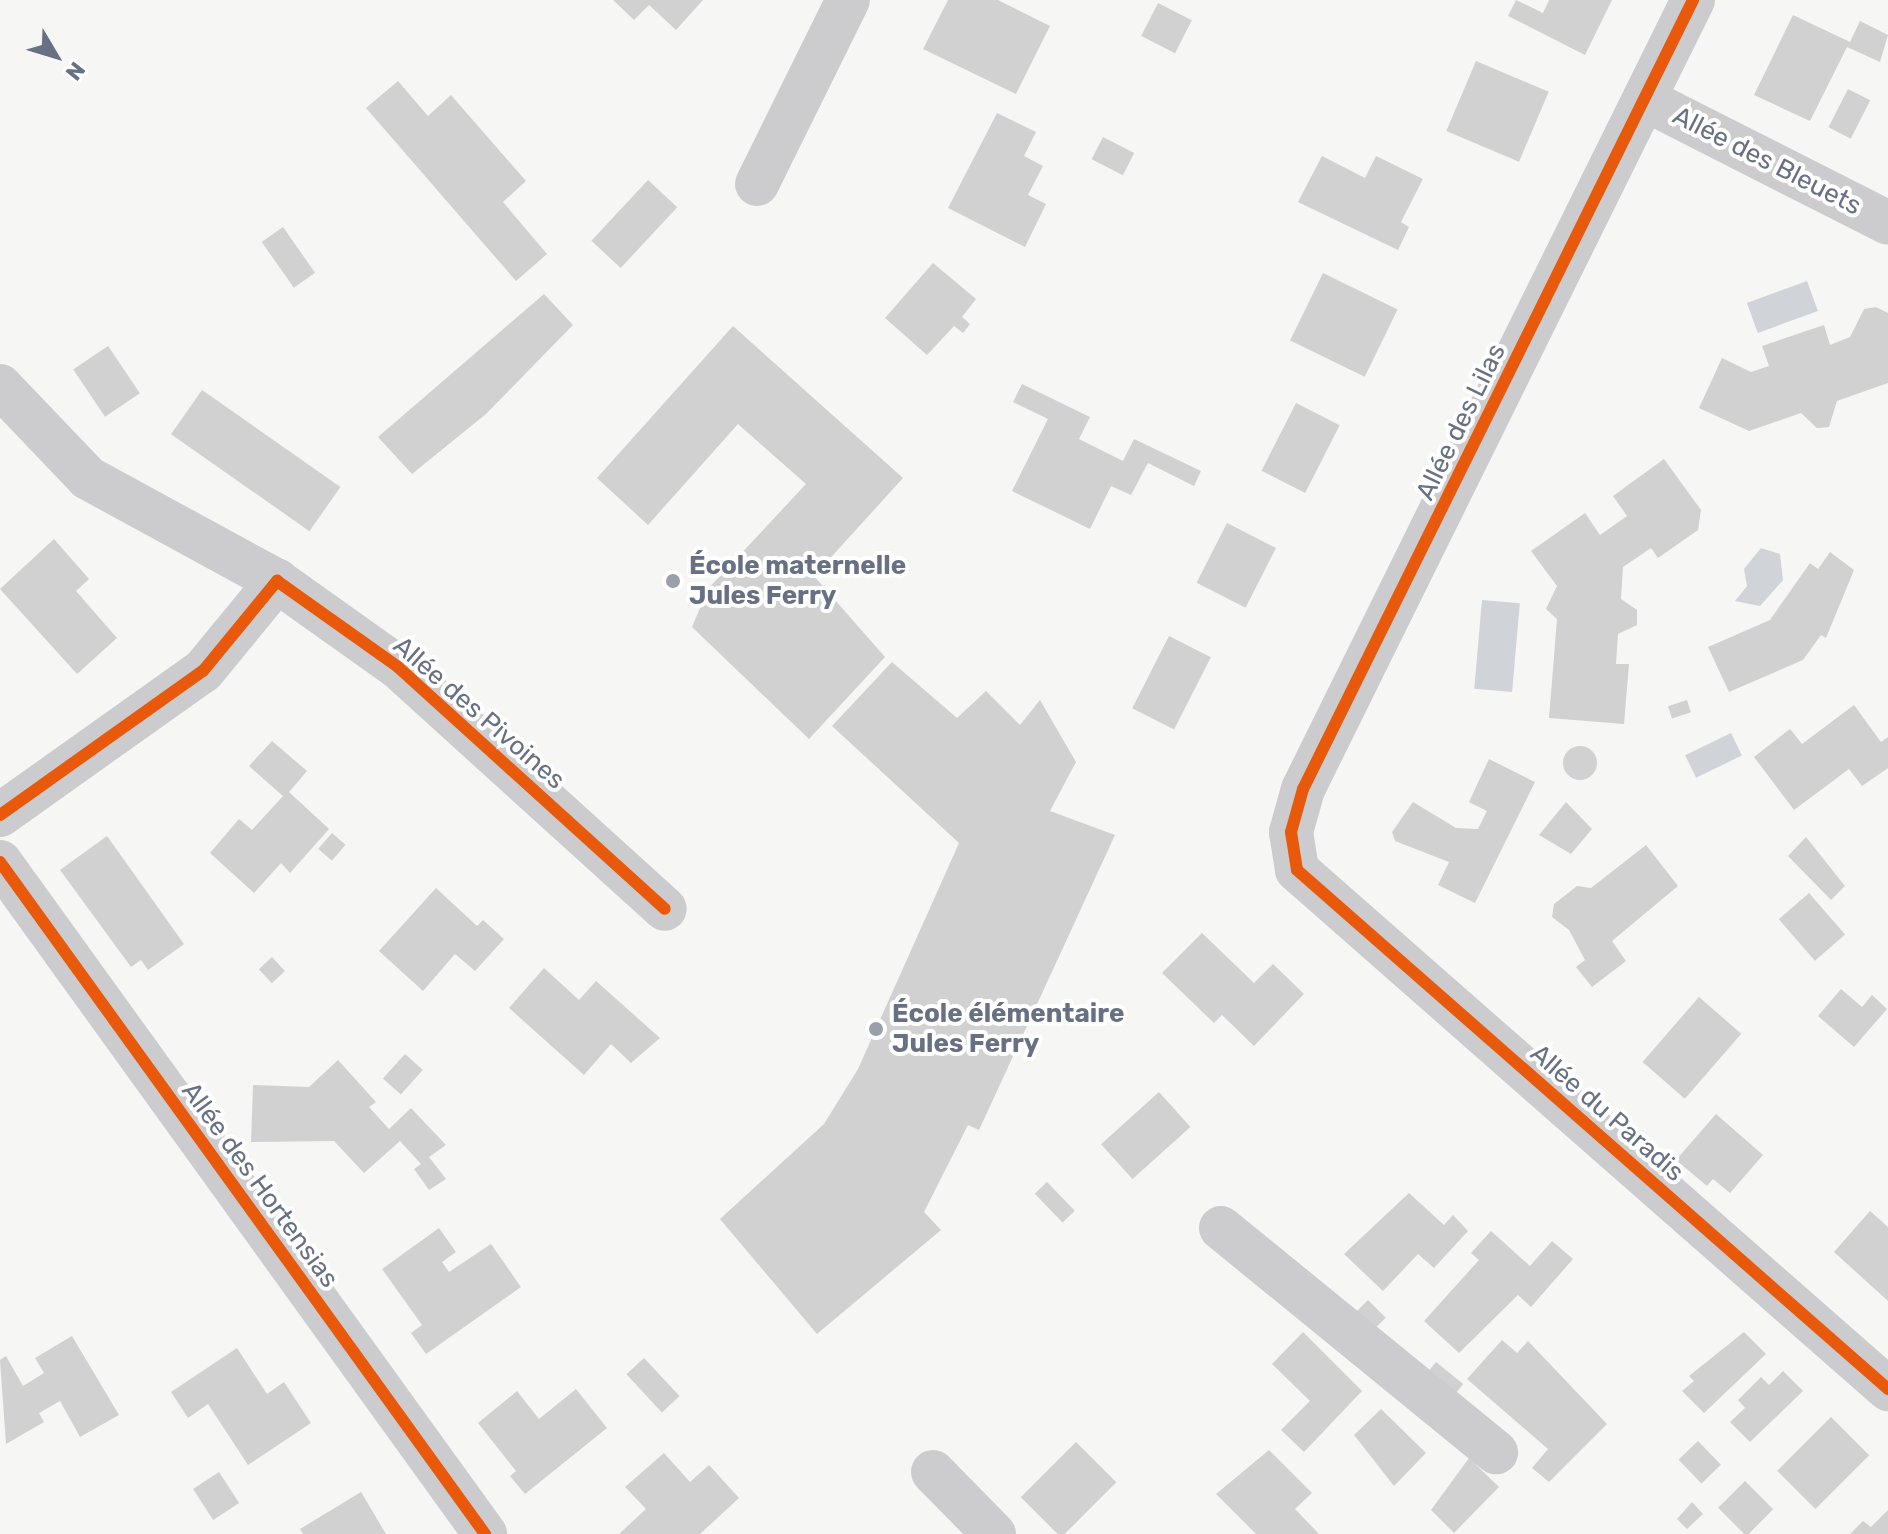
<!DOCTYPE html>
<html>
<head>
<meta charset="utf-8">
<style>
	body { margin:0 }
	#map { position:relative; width:1888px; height:1534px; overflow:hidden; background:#f6f6f5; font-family:Rubik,sans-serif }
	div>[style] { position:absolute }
	.water>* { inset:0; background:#d0d4d8; transform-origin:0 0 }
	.building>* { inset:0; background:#d1d1d2; transform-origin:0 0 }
	.round { border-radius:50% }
	.minor>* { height:44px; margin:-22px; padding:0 22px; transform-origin:22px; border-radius:22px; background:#ccccce }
	.cycleway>* { height:12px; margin:-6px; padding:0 6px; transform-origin:6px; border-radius:6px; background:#e8590c }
	.dots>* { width:22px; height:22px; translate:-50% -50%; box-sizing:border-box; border:4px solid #fff; border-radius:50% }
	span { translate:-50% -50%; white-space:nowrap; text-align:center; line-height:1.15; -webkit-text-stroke:8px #fff; paint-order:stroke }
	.street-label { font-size:26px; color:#687083 }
	.poi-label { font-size:26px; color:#687083; font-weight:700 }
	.left { translate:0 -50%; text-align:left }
	.north { position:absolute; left:16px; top:16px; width:80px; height:80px; -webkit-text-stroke:6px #fff; paint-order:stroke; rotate:128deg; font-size:22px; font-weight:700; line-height:32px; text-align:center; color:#687083 }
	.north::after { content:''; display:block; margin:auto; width:28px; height:36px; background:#687083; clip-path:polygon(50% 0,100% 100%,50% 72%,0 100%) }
</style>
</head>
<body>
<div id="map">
	<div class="water">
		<div style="left:1807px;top:281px;width:32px;height:64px;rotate:70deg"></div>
		<div style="clip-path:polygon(1761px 548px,1780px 554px,1783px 580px,1760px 606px,1735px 601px,1747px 586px,1744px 569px)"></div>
		<div style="left:1482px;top:600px;width:38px;height:89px;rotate:5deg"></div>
		<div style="left:1731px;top:733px;width:25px;height:51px;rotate:64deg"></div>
	</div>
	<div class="building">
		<div style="clip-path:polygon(613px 0,703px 0,676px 30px,649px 5px,634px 20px)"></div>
		<div style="clip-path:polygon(948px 0,998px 0,1050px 26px,1016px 94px,923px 49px)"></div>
		<div style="clip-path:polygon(1516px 0,1543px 13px,1549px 0,1612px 0,1585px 55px,1508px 16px)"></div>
		<div style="left:1158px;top:3px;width:38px;height:37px;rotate:27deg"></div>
		<div style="clip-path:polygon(1793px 15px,1850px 42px,1860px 21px,1888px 35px,1880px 62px,1847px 47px,1810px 121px,1754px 95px)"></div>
		<div style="left:1476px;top:61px;width:79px;height:76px;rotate:23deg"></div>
		<div style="clip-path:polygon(398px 81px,428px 116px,451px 95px,526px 181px,503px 202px,547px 254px,516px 281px,366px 108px)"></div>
		<div style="left:1848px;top:89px;width:25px;height:43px;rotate:27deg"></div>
		<div style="clip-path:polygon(997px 113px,1036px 132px,1024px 156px,1043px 166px,1028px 195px,1046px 204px,1025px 247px,948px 208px)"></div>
		<div style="left:1103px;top:137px;width:35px;height:25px;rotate:27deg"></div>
		<div style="clip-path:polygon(1322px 156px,1365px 178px,1376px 156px,1423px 179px,1401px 222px,1409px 227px,1398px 250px,1298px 202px)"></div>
		<div style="left:648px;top:180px;width:40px;height:83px;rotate:43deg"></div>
		<div style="left:283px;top:227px;width:56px;height:26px;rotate:55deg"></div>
		<div style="clip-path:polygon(933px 263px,976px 299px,962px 317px,970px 324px,963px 333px,954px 326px,927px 355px,885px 318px)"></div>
		<div style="left:1323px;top:273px;width:83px;height:75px;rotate:26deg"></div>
		<div style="clip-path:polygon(544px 294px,573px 325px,486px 414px,412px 474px,378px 437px)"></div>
		<div style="clip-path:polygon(1876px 307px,1888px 313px,1888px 383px,1837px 401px,1829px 427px,1817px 428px,1801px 413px,1749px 431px,1699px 408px,1722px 358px,1751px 372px,1769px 366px,1762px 346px,1824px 325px,1830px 345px,1850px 337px,1864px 309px)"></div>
		<div style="clip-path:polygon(733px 326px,903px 478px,814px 576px,885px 657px,809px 739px,692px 627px,708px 589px,806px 484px,738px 424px,648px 525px,597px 478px)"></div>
		<div style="left:108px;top:346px;width:57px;height:42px;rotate:56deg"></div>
		<div style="clip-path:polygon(1022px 384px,1090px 417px,1079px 439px,1123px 461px,1134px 439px,1201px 471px,1194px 486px,1148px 463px,1131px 495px,1111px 486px,1090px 529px,1012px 491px,1048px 419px,1013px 402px)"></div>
		<div style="left:202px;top:390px;width:169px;height:54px;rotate:35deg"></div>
		<div style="left:1296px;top:403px;width:49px;height:76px;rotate:27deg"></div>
		<div style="clip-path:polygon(1664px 459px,1701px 510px,1698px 530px,1658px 558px,1651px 548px,1623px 567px,1621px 599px,1637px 610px,1637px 625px,1618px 634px,1616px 664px,1629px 664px,1624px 724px,1549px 718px,1557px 619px,1546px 609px,1557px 586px,1531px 551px,1585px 513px,1600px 535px,1627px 516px,1613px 496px)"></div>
		<div style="left:1227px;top:523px;width:55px;height:67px;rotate:27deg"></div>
		<div style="clip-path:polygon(54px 539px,89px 579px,76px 591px,117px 638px,77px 674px,0 589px)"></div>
		<div style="clip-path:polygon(1830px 552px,1854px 570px,1826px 638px,1821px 635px,1803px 660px,1729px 692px,1708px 647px,1770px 620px,1810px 563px,1818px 569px)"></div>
		<div style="left:1169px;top:636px;width:47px;height:81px;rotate:27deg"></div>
		<div style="clip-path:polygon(892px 662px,957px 718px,986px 691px,1020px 725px,1040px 700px,1076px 762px,1050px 811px,1115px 835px,979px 1130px,968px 1125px,924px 1212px,941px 1230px,817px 1334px,720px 1219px,824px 1124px,858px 1069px,959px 843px,832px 726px)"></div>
		<div style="left:1687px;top:700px;width:13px;height:20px;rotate:72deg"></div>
		<div style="clip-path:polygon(1854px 705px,1881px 742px,1888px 737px,1888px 768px,1862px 786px,1849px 769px,1794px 810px,1754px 757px,1790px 729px,1802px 744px)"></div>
		<div style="clip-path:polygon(272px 741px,307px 771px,289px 792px,329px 829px,290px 873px,281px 863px,254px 893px,210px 853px,239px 819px,252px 830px,283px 796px,249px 766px)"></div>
		<div class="round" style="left:1563px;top:746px;width:34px;height:34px"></div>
		<div style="clip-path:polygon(1489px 759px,1535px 782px,1475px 903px,1438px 885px,1449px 862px,1395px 841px,1392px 832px,1413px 802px,1456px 828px,1478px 829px,1487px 811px,1469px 802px)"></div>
		<div style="clip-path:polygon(1566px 802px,1592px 829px,1571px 854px,1539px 835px)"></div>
		<div style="left:332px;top:833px;width:18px;height:21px;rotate:41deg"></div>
		<div style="clip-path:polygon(107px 836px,184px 944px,148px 970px,141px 960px,131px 967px,60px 870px)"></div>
		<div style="clip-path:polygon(1806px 837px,1845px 886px,1831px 900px,1788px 856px)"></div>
		<div style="clip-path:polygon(1646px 845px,1678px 886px,1612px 941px,1626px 961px,1592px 987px,1576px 967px,1585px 960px,1569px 930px,1552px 917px,1554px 904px,1577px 886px,1591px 888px)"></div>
		<div style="clip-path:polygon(436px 888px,477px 926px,483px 920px,504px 939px,475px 971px,455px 954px,423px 991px,379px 951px)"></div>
		<div style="left:1809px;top:893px;width:55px;height:40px;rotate:49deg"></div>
		<div style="clip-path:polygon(1202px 933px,1254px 983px,1273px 964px,1304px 994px,1254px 1046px,1222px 1015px,1214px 1023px,1162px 973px)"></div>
		<div style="left:272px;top:957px;width:19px;height:18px;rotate:47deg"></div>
		<div style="clip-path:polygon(544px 968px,579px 1000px,596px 981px,660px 1038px,631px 1063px,611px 1044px,584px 1075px,509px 1008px)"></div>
		<div style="clip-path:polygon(1841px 989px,1862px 1007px,1872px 995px,1887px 1009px,1854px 1047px,1818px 1016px)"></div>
		<div style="left:1699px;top:997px;width:56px;height:86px;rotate:41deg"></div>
		<div style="left:405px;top:1054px;width:24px;height:33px;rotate:42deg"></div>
		<div style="clip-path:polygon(338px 1060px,376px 1102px,369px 1107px,389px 1129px,411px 1108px,446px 1145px,429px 1157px,446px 1179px,429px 1190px,414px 1169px,421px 1164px,400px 1141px,364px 1173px,334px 1141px,251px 1142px,253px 1085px,309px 1087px)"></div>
		<div style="left:1159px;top:1092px;width:47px;height:78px;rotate:48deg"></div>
		<div style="clip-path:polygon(1716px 1114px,1763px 1155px,1730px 1193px,1713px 1179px,1707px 1186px,1676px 1160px)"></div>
		<div style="left:1047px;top:1182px;width:40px;height:17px;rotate:46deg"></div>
		<div style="clip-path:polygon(1409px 1193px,1444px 1225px,1453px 1215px,1468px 1231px,1434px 1268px,1418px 1254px,1383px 1291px,1344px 1254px)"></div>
		<div style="clip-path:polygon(1870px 1211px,1888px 1227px,1888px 1301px,1834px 1252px)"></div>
		<div style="clip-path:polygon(439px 1228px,456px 1252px,442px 1262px,449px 1272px,491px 1244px,521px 1287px,426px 1354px,411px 1333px,422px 1325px,382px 1269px)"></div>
		<div style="clip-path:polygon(1491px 1231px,1530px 1266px,1552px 1241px,1573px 1259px,1531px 1307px,1518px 1295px,1459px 1353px,1424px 1321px,1479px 1260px,1471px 1253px)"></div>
		<div style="left:1368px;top:1300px;width:25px;height:24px;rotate:45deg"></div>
		<div style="clip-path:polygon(1303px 1332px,1362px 1391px,1304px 1452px,1281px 1430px,1310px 1401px,1272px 1364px)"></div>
		<div style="clip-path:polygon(1744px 1332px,1766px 1354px,1704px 1413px,1682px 1391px,1694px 1381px,1689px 1376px)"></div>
		<div style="clip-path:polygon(72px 1336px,119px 1415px,80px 1437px,60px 1401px,39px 1413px,44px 1422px,6px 1444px,0 1360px,6px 1356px,23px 1386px,44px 1373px,35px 1358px)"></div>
		<div style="clip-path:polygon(1502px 1340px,1517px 1353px,1528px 1341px,1607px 1424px,1549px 1482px,1532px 1468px,1548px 1449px,1467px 1379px)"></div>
		<div style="clip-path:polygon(237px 1348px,267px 1394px,284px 1382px,311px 1423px,248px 1465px,208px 1404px,188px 1418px,171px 1392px)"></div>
		<div style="left:644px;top:1358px;width:52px;height:24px;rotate:47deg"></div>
		<div style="left:1436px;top:1362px;width:35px;height:20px;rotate:39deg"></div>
		<div style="clip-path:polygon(1783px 1371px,1803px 1391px,1750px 1442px,1730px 1422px,1745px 1408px,1738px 1400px,1761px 1377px,1769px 1385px)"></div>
		<div style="clip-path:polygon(576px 1389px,607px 1428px,525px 1494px,510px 1476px,516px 1471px,478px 1423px,517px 1391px,539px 1419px)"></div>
		<div style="clip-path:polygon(1381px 1409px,1426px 1453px,1394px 1486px,1354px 1435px)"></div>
		<div style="left:1831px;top:1417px;width:54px;height:76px;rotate:45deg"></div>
		<div style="left:1698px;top:1441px;width:33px;height:27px;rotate:46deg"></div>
		<div style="left:1076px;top:1442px;width:57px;height:78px;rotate:45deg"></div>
		<div style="clip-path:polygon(1269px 1450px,1312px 1493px,1295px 1509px,1319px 1534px,1256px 1534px,1216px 1494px)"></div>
		<div style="clip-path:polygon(664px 1453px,690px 1482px,709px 1465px,739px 1498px,700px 1534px,619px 1534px,646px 1509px,625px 1487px)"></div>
		<div style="clip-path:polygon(1469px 1458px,1499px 1487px,1454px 1533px,1431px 1510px)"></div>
		<div style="left:219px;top:1472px;width:37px;height:31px;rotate:57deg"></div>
		<div style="left:1745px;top:1481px;width:40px;height:38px;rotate:45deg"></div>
		<div style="clip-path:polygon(361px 1492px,386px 1534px,303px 1534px,300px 1529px)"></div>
		<div style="clip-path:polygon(1692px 1502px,1703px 1514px,1687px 1529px,1677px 1519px)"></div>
		<div style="clip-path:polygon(1888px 1510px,1888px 1534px,1850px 1534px,1863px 1521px,1871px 1527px)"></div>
	</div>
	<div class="minor">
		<div style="left:1693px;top:0;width:880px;rotate:116.3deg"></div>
		<div style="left:1303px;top:789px;width:45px;rotate:105.6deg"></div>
		<div style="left:1291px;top:832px;width:38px;rotate:81deg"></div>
		<div style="left:1297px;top:870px;width:787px;rotate:41.29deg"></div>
		<div style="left:1646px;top:100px;width:271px;rotate:26.9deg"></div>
		<div style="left:757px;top:184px;width:205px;rotate:-63.7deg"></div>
		<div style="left:0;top:386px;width:127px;rotate:46.3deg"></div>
		<div style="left:88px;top:478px;width:215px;rotate:28.6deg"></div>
		<div style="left:277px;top:581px;width:148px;rotate:35.4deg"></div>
		<div style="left:398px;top:667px;width:360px;rotate:42.2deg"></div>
		<div style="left:0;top:815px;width:249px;rotate:-35.4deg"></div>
		<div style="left:203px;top:671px;width:117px;rotate:-50.6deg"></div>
		<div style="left:0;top:862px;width:829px;rotate:54.18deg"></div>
		<div style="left:1221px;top:1228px;width:355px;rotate:39.2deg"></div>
		<div style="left:933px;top:1472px;width:87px;rotate:45.5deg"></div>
	</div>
	<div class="cycleway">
		<div style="left:1693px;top:0;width:880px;rotate:116.3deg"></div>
		<div style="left:1303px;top:789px;width:45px;rotate:105.6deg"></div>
		<div style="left:1291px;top:832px;width:38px;rotate:81deg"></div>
		<div style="left:1297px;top:870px;width:787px;rotate:41.29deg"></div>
		<div style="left:0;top:815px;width:249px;rotate:-35.4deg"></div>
		<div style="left:203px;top:671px;width:117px;rotate:-50.6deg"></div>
		<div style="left:277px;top:581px;width:148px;rotate:35.4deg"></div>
		<div style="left:398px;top:667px;width:360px;rotate:42.2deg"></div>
		<div style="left:0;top:862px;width:829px;rotate:54.18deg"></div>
	</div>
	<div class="dots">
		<div style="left:673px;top:581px;background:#9a9fab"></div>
		<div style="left:876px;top:1029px;background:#9a9fab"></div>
	</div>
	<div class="street-label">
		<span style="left:1767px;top:161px;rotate:27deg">Allée des Bleuets</span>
		<span style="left:1461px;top:422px;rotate:-64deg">Allée des Lilas</span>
		<span style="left:479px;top:713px;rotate:41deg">Allée des Pivoines</span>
		<span style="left:1607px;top:1113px;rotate:41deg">Allée du Paradis</span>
		<span style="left:260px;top:1185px;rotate:54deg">Allée des Hortensias</span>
	</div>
	<div class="poi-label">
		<span class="left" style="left:689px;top:581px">École maternelle<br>Jules Ferry</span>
		<span class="left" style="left:892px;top:1029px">École élémentaire<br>Jules Ferry</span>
	</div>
	<div class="north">N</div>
</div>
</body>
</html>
